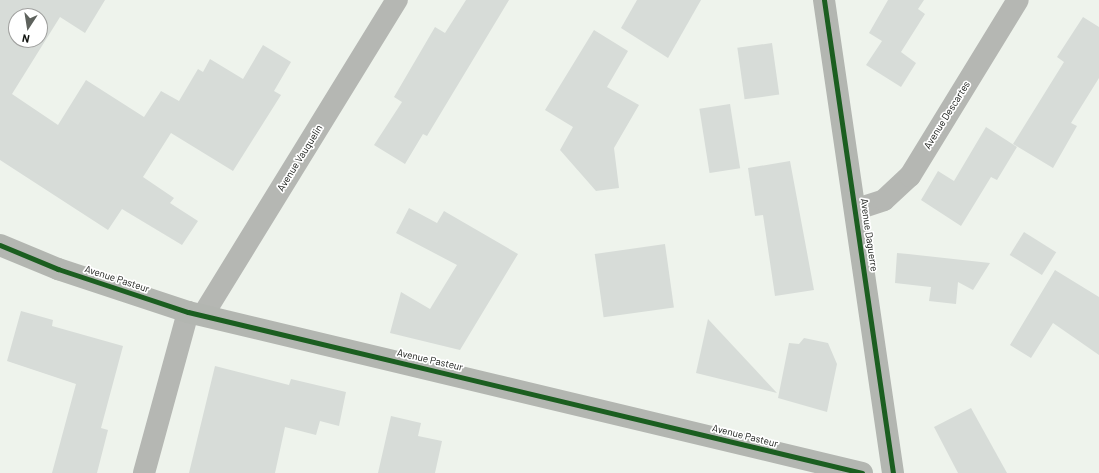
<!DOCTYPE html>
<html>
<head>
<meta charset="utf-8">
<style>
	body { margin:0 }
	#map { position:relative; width:1099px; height:473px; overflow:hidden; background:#eef3ec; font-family:Barlow,sans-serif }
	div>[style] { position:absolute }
	.building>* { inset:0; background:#d7dcd8; transform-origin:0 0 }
	.street>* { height:22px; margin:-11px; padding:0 11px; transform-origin:11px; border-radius:11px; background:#b5b7b3 }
	.secondary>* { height:22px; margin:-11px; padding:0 11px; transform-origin:11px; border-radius:11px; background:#b3b6b1 }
	.cycleway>* { height:5px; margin:-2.5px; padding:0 2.5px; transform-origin:2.5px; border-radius:2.5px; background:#1b5e20 }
	span { translate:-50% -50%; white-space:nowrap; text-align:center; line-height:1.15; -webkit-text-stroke:3.5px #fff; paint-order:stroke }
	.street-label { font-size:10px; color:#111410 }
	.north { position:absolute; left:8px; top:8px; width:40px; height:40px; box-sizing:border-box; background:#fff; border:1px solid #a0a19f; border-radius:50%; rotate:192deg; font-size:11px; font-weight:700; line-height:16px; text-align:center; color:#111410 }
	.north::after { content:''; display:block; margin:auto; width:14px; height:18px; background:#5e625d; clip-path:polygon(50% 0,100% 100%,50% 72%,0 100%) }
</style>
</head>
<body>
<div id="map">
	<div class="building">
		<div style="clip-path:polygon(evenodd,0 0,105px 0,85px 33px,60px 17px,12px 94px,58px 125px,86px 80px,144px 117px,161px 91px,179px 101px,198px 69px,203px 72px,210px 59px,243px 79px,263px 45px,291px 62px,274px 91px,281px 95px,233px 171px,171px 133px,143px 177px,174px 198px,170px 203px,198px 221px,182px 245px,122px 209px,108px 230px,0 160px,0 0,16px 16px,40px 16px,40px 40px,16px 40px,16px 16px)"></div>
		<div style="clip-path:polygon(466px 0,509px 0,427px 136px,423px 134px,405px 164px,374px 145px,402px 102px,394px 97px,435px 27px,445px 33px)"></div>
		<div style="clip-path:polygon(637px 0,701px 0,668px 58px,621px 28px)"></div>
		<div style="clip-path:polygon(888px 0,924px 0,918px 9px,925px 14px,901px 52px,916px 63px,901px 87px,866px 65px,882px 41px,869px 33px)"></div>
		<div style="clip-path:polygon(1083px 17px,1099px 27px,1099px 78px,1071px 123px,1077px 126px,1053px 168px,1013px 144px,1064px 62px,1057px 57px)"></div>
		<div style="clip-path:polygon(594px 30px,628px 51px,607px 87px,639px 105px,614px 148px,619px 188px,596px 191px,560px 150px,573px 127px,545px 110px)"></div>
		<div style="left:772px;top:43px;width:52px;height:35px;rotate:82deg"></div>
		<div style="left:730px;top:104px;width:65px;height:31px;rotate:81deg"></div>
		<div style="clip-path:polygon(986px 127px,1017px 147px,997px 180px,991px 177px,961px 226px,921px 200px,938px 171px,954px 181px)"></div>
		<div style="clip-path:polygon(790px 161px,814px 290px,775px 296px,763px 215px,755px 216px,748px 168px)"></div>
		<div style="clip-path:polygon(409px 208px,437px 223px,444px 211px,518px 254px,460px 350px,390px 333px,401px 292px,430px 309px,457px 265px,396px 233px)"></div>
		<div style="left:1024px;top:232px;width:38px;height:27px;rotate:32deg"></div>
		<div style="left:665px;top:244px;width:64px;height:71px;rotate:82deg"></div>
		<div style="clip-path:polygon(897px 253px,908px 254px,990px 263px,973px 290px,958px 282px,956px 304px,929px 301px,931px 287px,895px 283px)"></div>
		<div style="clip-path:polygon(1055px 270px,1099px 297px,1099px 355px,1053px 323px,1031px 358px,1010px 345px)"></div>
		<div style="clip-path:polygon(21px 311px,53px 320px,52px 326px,123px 346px,101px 428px,108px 430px,97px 473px,52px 473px,76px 384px,7px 361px)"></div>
		<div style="clip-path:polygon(708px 319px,777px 393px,696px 373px)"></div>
		<div style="clip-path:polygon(804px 338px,828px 343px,837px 364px,827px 412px,778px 398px,789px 343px,799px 344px)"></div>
		<div style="clip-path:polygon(215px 366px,289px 385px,291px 379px,346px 392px,339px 426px,320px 421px,316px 435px,285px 427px,275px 473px,189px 473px)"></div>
		<div style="clip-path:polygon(971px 408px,1007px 473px,958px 473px,934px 427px)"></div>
		<div style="clip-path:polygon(391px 416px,421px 423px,418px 436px,442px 441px,435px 473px,378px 473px)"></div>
	</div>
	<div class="street">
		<div style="left:857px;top:209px;width:28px;rotate:-18deg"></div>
		<div style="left:884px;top:200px;width:35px;rotate:-43deg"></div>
		<div style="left:910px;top:176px;width:206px;rotate:-58.5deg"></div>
		<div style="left:203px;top:315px;width:370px;rotate:-58.4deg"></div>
		<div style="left:144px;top:473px;width:167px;rotate:-74.7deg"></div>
	</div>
	<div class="secondary">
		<div style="left:824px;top:0;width:478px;rotate:81.7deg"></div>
		<div style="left:0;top:245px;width:63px;rotate:22.5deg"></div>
		<div style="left:58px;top:269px;width:137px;rotate:18.3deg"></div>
		<div style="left:188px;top:312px;width:693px;rotate:13.43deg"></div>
	</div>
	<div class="cycleway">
		<div style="left:824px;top:0;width:478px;rotate:81.7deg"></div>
		<div style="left:0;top:245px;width:63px;rotate:22.5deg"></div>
		<div style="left:58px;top:269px;width:137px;rotate:18.3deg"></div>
		<div style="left:188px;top:312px;width:693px;rotate:13.43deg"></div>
	</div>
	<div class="street-label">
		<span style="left:947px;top:115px;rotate:-58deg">Avenue Descartes</span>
		<span style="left:300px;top:158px;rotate:-58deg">Avenue Vauquelin</span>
		<span style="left:869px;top:235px;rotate:82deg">Avenue Daguerre</span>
		<span style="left:117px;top:279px;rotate:18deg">Avenue Pasteur</span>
		<span style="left:430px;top:360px;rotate:13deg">Avenue Pasteur</span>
		<span style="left:745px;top:436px;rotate:14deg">Avenue Pasteur</span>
	</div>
	<div class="north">N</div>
</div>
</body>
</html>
